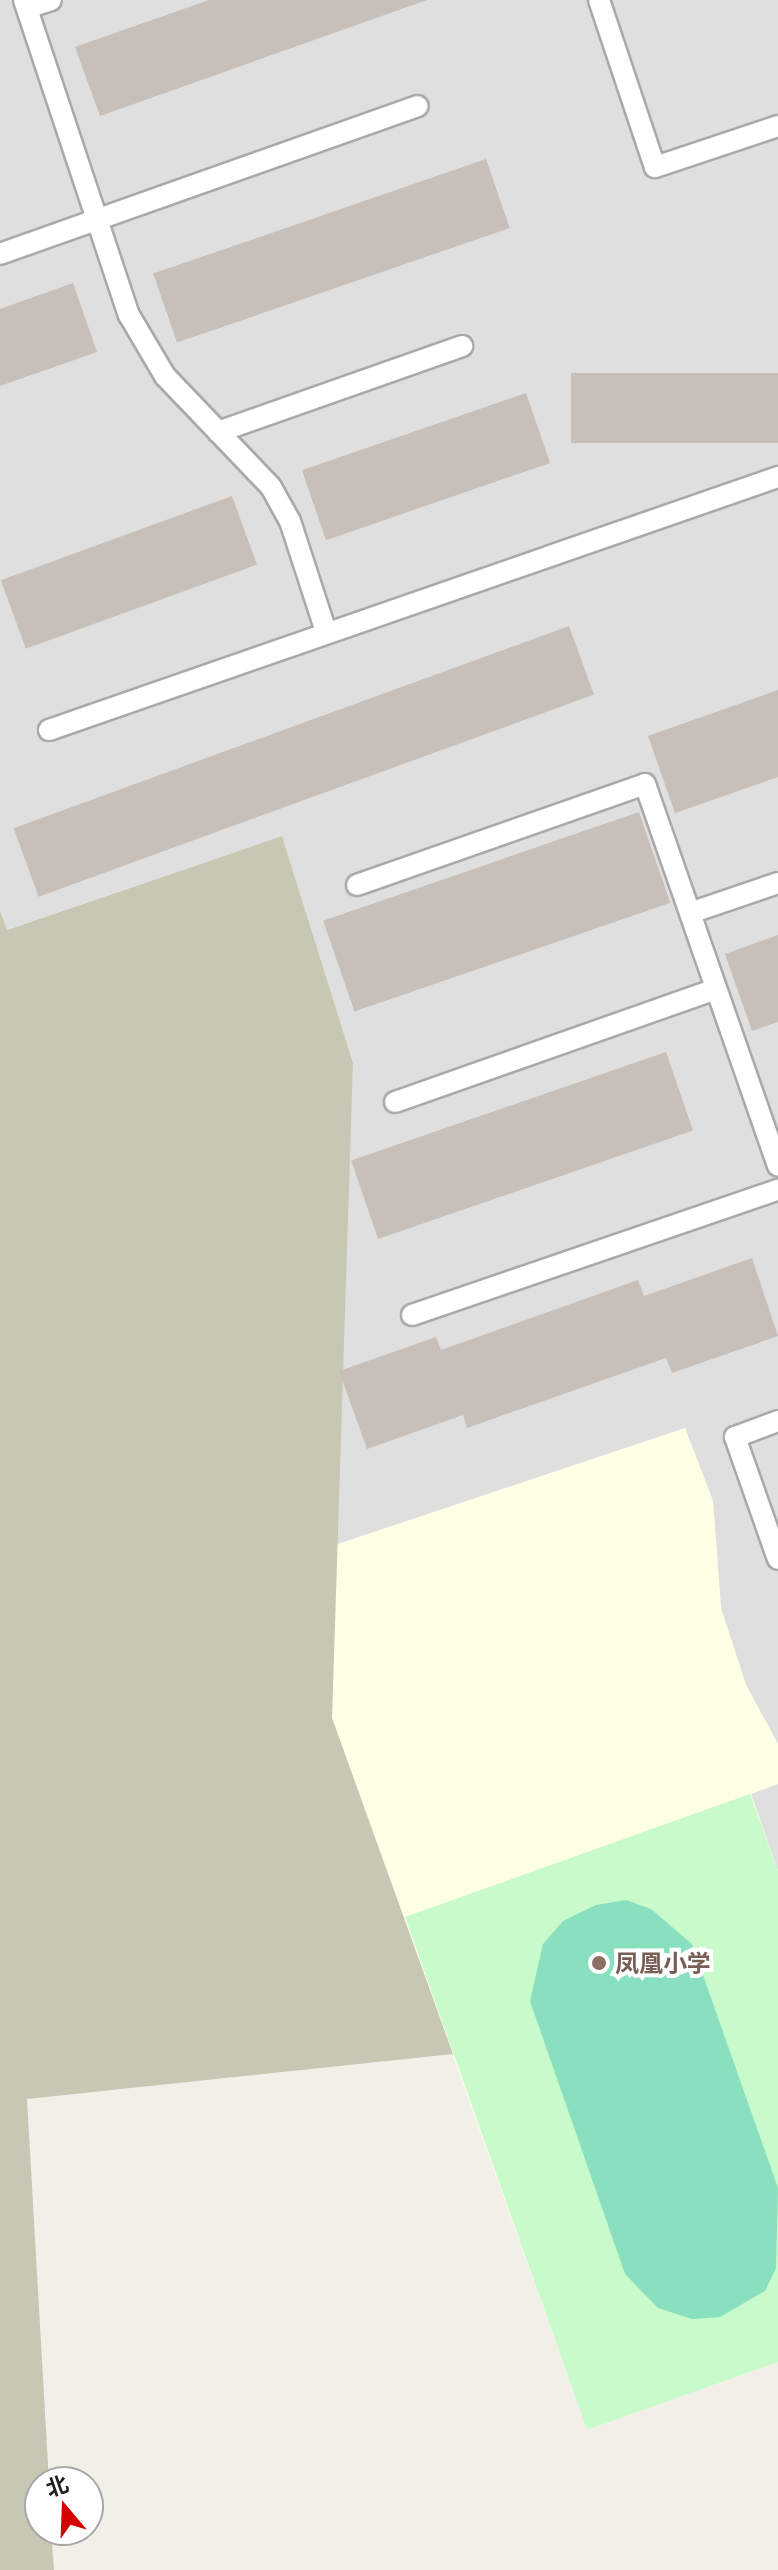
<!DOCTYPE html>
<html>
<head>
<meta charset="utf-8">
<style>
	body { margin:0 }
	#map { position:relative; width:778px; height:2570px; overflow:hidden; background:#f2efe9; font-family:"Open Sans","Noto Sans SC",sans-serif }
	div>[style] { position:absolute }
	.residential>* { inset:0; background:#e0dfdf }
	.education>* { inset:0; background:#ffffe5 }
	.construction>* { inset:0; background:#c7c7b4 }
	.park>* { inset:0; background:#c8facc }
	.pitch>* { inset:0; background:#88e0be }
	.building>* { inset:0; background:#c7bfb8; transform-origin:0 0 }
	.roads { filter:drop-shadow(2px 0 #a9a9a9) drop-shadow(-2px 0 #a9a9a9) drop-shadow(0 2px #a9a9a9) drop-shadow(0 -2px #a9a9a9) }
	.service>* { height:20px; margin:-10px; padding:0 10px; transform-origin:10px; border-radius:10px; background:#fff }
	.dots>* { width:22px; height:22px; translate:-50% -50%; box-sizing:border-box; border:4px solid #fff; border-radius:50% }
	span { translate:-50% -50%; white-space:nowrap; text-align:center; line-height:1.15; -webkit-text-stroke:8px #fff; paint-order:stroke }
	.education-label { font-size:24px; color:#785e54; font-weight:700 }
	.left { translate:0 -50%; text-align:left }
	.north { position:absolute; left:24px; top:2466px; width:80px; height:80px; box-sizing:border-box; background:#fff; border:2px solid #a7a7a7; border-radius:50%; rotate:341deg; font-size:22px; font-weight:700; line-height:32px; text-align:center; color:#222 }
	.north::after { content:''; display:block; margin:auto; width:28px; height:36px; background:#d40000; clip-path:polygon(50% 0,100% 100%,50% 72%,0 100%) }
</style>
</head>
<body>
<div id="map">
	<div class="residential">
		<div style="clip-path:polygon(0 0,778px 0,778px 1744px,746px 1685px,721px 1608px,713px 1501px,685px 1428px,335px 1545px,353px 1063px,282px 836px,6px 930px,0 911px)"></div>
		<div style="clip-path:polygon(778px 1784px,778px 1871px,750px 1794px)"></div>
	</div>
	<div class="education">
		<div style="clip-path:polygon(685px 1428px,713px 1501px,721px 1608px,746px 1685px,778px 1744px,778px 1784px,751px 1794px,778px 1871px,778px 2362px,587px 2430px,332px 1718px,335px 1545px)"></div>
	</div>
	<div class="construction">
		<div style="clip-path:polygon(282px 836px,353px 1063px,332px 1718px,453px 2054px,27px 2099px,49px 2482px,40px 2482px,40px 2530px,51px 2530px,54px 2570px,0 2570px,0 911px,7px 930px)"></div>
	</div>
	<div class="park">
		<div style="clip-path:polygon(750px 1794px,778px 1871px,778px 2362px,587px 2430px,405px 1917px)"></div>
	</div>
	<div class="pitch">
		<div style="clip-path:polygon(626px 1900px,651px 1909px,692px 1944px,778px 2188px,776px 2268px,765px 2291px,720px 2317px,692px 2319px,658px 2308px,625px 2274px,530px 2001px,543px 1944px,563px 1921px,596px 1905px)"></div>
	</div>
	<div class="building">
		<div style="clip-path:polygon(209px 0,427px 0,100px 116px,75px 47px)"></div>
		<div style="left:486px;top:159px;width:73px;height:352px;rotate:71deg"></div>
		<div style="clip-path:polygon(73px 283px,97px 352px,0 386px,0 309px)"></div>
		<div style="left:778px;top:373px;width:70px;height:207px;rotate:90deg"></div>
		<div style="left:526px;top:393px;width:74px;height:237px;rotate:71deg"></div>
		<div style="left:232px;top:496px;width:73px;height:246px;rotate:70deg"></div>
		<div style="left:569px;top:626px;width:73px;height:591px;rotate:70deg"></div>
		<div style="clip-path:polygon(778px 690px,778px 777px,675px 813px,648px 736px)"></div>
		<div style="left:639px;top:812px;width:96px;height:334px;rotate:71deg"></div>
		<div style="clip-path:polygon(778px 935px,778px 1022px,752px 1031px,725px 954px)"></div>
		<div style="left:666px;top:1052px;width:83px;height:333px;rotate:71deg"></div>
		<div style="clip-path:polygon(752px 1258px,778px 1336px,672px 1373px,666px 1358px,467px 1428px,463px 1415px,367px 1449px,339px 1371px,436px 1337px,441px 1350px,638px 1280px,644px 1296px)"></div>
	</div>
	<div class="roads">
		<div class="service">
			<div style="left:24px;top:0;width:332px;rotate:71.6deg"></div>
			<div style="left:129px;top:315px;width:71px;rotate:59.5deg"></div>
			<div style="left:165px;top:376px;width:153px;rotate:46.3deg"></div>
			<div style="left:271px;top:487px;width:39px;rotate:61deg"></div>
			<div style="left:290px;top:521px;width:117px;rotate:72deg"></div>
			<div style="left:599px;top:0;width:176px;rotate:71.5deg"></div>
			<div style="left:655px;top:167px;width:130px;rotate:-18.4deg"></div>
			<div style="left:27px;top:8px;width:25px;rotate:-18deg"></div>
			<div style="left:0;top:254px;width:443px;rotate:-19.5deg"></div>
			<div style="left:218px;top:432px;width:259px;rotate:-19.4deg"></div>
			<div style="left:49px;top:730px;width:772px;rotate:-19.14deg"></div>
			<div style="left:357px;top:885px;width:305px;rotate:-19.3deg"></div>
			<div style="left:645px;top:784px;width:404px;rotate:70.8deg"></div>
			<div style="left:690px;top:913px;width:93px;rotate:-18.8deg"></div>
			<div style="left:395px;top:1102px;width:340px;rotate:-19.4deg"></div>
			<div style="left:412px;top:1315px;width:387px;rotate:-18.9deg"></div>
			<div style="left:778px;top:1421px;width:46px;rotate:159.6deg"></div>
			<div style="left:735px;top:1437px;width:129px;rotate:70.6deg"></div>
		</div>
	</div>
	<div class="dots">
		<div style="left:599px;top:1963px;background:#8d6e63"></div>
	</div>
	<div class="education-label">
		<span class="left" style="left:615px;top:1963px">凤凰小学</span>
	</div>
	<div class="north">北</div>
</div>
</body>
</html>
